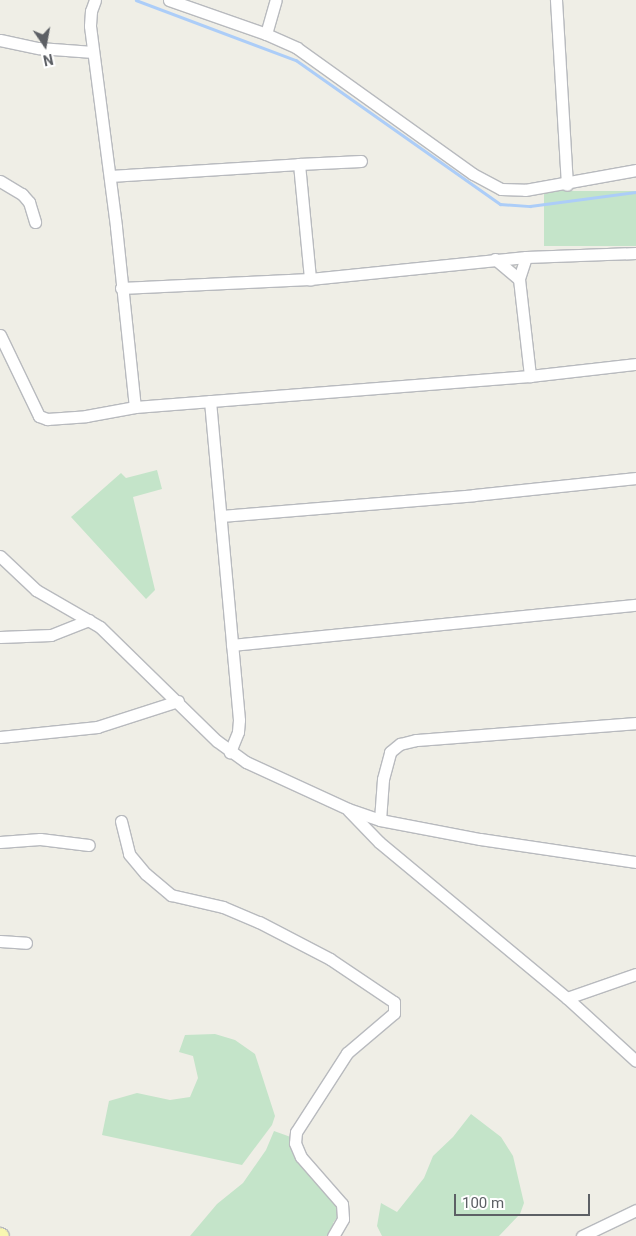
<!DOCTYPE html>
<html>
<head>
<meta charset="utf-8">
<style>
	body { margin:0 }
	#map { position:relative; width:636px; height:1236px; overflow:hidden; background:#efeee6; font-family:Roboto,sans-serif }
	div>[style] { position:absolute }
	.green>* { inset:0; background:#c4e4c9; transform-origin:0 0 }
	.stream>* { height:2.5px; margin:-1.25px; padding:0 1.25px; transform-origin:1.25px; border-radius:1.25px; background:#accdf8 }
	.roads { filter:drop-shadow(1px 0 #b8babe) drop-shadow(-1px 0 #b8babe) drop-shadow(0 1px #b8babe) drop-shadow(0 -1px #b8babe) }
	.minor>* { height:11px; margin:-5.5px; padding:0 5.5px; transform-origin:5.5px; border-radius:5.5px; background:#fff }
	.major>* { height:14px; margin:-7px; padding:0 7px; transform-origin:7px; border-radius:7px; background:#f9f7b0 }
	span { translate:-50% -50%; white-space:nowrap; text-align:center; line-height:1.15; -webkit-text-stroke:4px #fff; paint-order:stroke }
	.north { position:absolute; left:20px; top:20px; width:50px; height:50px; -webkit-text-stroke:4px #fff; paint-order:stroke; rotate:168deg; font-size:14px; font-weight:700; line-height:20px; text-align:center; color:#5d6065 }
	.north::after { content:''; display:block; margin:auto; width:18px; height:22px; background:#5d6065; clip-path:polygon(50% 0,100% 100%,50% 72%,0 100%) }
	.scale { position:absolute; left:454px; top:1194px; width:136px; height:22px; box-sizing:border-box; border:2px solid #5d6065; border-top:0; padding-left:6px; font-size:15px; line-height:18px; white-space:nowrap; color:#5d6065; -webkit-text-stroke:4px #fff; paint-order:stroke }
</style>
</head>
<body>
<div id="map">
	<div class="green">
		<div style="left:636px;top:191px;width:55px;height:92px;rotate:90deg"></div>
		<div style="clip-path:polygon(157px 470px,162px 489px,133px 497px,155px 590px,146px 599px,71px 517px,121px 473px,126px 478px)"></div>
		<div style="clip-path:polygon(215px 1034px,235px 1040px,255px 1054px,275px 1116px,272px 1125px,242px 1165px,102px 1135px,109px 1101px,137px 1093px,170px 1100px,190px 1097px,198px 1078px,193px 1056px,179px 1052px,185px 1035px)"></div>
		<div style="clip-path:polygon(471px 1114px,501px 1137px,513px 1156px,524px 1203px,520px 1214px,499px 1236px,382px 1236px,377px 1226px,381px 1203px,397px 1212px,424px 1178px,433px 1156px,453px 1137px)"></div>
		<div style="clip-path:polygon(274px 1131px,299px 1140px,308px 1169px,333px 1198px,340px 1213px,333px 1223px,341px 1236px,190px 1236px,217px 1204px,243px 1183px,266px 1150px)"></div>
	</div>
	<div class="stream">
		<div style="left:136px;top:0;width:171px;rotate:20.6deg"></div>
		<div style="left:296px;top:60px;width:250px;rotate:35.2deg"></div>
		<div style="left:500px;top:204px;width:30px;rotate:4deg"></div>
		<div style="left:530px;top:206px;width:107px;rotate:-7.5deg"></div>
	</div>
	<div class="roads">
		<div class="minor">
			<div style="left:95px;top:0;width:12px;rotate:110deg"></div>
			<div style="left:91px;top:11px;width:15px;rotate:94deg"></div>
			<div style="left:90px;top:26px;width:203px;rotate:82.6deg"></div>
			<div style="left:116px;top:227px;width:181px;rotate:84deg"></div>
			<div style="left:169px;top:0;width:103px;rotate:19.3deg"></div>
			<div style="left:266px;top:34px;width:34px;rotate:24deg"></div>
			<div style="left:297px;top:48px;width:216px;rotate:35.6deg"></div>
			<div style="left:473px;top:174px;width:32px;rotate:28deg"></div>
			<div style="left:501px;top:189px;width:24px;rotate:2deg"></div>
			<div style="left:525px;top:190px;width:113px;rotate:-10.2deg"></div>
			<div style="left:556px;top:0;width:185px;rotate:86.6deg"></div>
			<div style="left:266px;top:34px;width:35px;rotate:-74deg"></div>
			<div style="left:0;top:40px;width:40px;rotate:12deg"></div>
			<div style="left:39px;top:48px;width:54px;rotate:4.2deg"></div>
			<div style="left:299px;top:164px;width:62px;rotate:-2.8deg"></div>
			<div style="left:110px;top:176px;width:189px;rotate:-3.6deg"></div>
			<div style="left:299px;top:164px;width:116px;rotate:84.5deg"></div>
			<div style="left:0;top:181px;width:26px;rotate:31deg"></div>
			<div style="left:22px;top:194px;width:11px;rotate:49deg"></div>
			<div style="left:29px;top:202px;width:21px;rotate:73deg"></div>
			<div style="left:526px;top:257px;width:23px;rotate:108deg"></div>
			<div style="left:519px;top:279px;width:98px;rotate:83.5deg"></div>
			<div style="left:495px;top:259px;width:31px;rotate:40deg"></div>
			<div style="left:121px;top:288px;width:189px;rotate:-2.7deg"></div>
			<div style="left:310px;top:279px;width:217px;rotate:-5.8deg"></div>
			<div style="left:526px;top:257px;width:110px;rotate:-2.1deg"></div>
			<div style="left:0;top:335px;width:90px;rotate:64.3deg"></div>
			<div style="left:39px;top:416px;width:9px;rotate:21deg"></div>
			<div style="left:47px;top:419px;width:39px;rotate:-4deg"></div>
			<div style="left:86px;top:416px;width:50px;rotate:-10.4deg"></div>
			<div style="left:135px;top:407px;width:396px;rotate:-4.5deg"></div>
			<div style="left:530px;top:376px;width:107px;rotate:-6.5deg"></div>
			<div style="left:210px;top:401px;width:320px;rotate:84.8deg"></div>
			<div style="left:239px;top:720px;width:12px;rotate:95deg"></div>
			<div style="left:238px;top:732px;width:22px;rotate:112deg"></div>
			<div style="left:221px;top:516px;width:254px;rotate:-4.7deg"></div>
			<div style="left:474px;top:495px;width:163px;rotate:-6deg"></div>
			<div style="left:0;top:556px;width:50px;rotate:43.4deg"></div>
			<div style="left:36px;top:590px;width:74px;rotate:30deg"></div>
			<div style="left:100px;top:627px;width:163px;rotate:44.3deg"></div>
			<div style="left:217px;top:741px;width:36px;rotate:36deg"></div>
			<div style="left:246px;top:762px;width:112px;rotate:24.7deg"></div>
			<div style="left:348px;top:809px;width:34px;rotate:19deg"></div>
			<div style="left:380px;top:820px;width:102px;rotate:10.8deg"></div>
			<div style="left:480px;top:839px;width:158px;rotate:8.4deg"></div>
			<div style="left:0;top:637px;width:51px;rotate:-2.2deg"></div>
			<div style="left:51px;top:635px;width:41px;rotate:-21.5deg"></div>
			<div style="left:232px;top:645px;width:406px;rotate:-5.7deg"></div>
			<div style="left:0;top:737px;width:98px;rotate:-5.9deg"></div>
			<div style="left:97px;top:727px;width:85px;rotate:-17.8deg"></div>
			<div style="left:349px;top:811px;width:43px;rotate:45.9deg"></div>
			<div style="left:379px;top:842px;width:244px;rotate:39.7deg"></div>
			<div style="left:567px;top:998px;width:93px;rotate:42.4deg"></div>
			<div style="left:380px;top:820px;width:41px;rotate:-85.8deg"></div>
			<div style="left:383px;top:779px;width:28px;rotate:-75deg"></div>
			<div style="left:390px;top:752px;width:13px;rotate:-39deg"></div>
			<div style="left:400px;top:744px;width:16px;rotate:-14deg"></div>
			<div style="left:416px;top:740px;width:221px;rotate:-4.4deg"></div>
			<div style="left:121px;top:821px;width:34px;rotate:76deg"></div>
			<div style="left:129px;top:854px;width:26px;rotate:50deg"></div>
			<div style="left:146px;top:874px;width:33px;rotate:40deg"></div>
			<div style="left:171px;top:895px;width:53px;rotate:13deg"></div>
			<div style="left:223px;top:907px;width:39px;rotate:23deg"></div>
			<div style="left:259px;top:922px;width:80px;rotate:27.5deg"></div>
			<div style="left:330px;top:959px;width:77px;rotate:33.9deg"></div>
			<div style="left:394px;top:1002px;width:11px;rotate:90deg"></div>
			<div style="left:394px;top:1013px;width:62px;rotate:139.6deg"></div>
			<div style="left:347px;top:1053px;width:94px;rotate:122.8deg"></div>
			<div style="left:296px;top:1132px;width:11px;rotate:95deg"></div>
			<div style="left:295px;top:1143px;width:15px;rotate:67deg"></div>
			<div style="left:301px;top:1157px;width:62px;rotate:48.9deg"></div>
			<div style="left:342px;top:1204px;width:15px;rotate:86deg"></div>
			<div style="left:343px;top:1219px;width:20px;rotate:120deg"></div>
			<div style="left:0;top:842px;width:40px;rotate:-4.3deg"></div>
			<div style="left:40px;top:839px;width:49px;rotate:7deg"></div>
			<div style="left:0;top:941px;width:26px;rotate:4deg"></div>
			<div style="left:567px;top:998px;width:73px;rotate:-19.2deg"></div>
			<div style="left:582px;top:1236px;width:60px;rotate:-25.7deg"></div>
		</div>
		<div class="major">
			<div style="left:0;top:1235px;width:2px;rotate:27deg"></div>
		</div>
	</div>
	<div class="north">N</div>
	<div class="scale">100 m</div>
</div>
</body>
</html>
